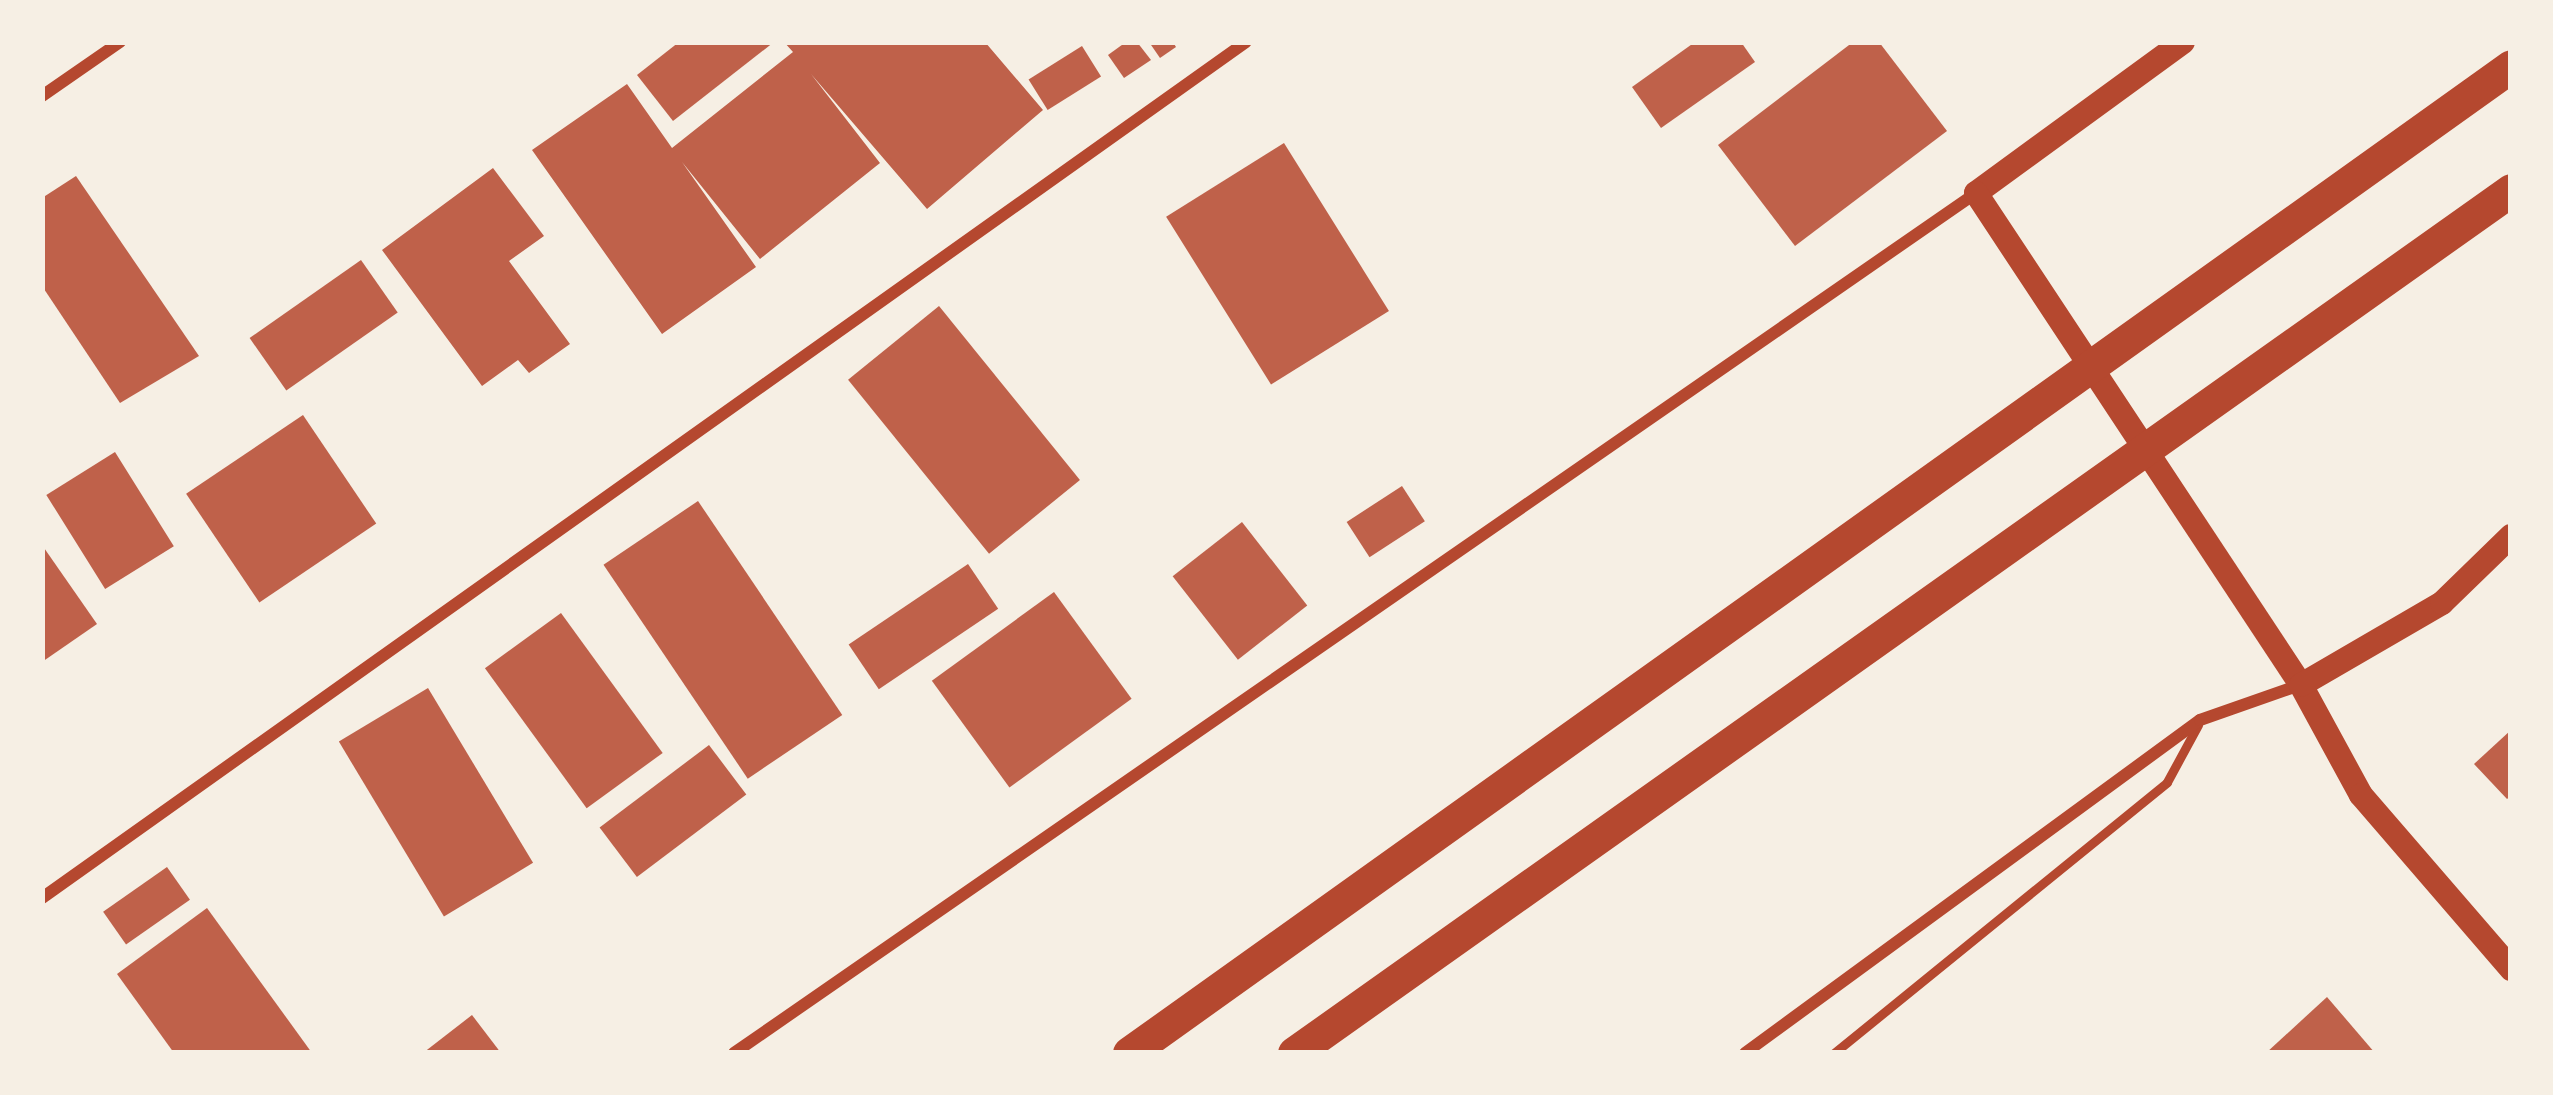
<!DOCTYPE html>
<html>
<head>
<meta charset="utf-8">
<style>
	body { margin:0 }
	#map { position:relative; width:2553px; height:1095px; overflow:hidden; background:#f6efe4; font-family:"Nunito Sans",sans-serif }
	div>[style] { position:absolute }
	.building>* { inset:0; background:#bf614a; transform-origin:0 0 }
	.service>* { height:9px; margin:-4.5px; padding:0 4.5px; transform-origin:4.5px; border-radius:4.5px; background:#b5482f }
	.minor>* { height:12px; margin:-6px; padding:0 6px; transform-origin:6px; border-radius:6px; background:#b5482f }
	.secondary>* { height:24px; margin:-12px; padding:0 12px; transform-origin:12px; border-radius:12px; background:#b5482f }
	.trunk>* { height:33px; margin:-16.5px; padding:0 16.5px; transform-origin:16.5px; border-radius:16.5px; background:#b5482f }
	span { translate:-50% -50%; white-space:nowrap; text-align:center; line-height:1.15; -webkit-text-stroke:12px #f6efe4; paint-order:stroke }
	.frame { position:absolute; inset:0; border:45px solid #f6efe4; pointer-events:none }
</style>
</head>
<body>
<div id="map">
	<div class="building">
		<div style="clip-path:polygon(679px 42px,774px 42px,673px 121px,637px 75px)"></div>
		<div style="clip-path:polygon(784px 42px,985px 42px,1043px 110px,927px 209px,811px 74px,880px 163px,760px 259px,682px 162px,756px 267px,662px 334px,532px 150px,627px 84px,672px 148px,793px 52px)"></div>
		<div style="clip-path:polygon(1126px 42px,1137px 42px,1151px 60px,1124px 78px,1108px 55px)"></div>
		<div style="clip-path:polygon(1149px 42px,1173px 42px,1176px 47px,1160px 58px)"></div>
		<div style="clip-path:polygon(1695px 42px,1741px 42px,1755px 62px,1661px 128px,1632px 87px)"></div>
		<div style="clip-path:polygon(1853px 42px,1879px 42px,1947px 131px,1795px 246px,1718px 145px)"></div>
		<div style="left:1082px;top:46px;width:36px;height:63px;rotate:58deg"></div>
		<div style="left:1284px;top:143px;width:198px;height:139px;rotate:58deg"></div>
		<div style="clip-path:polygon(493px 168px,544px 236px,509px 261px,570px 344px,529px 373px,518px 360px,482px 386px,382px 250px)"></div>
		<div style="clip-path:polygon(76px 176px,199px 356px,120px 403px,42px 286px,42px 198px)"></div>
		<div style="left:361px;top:260px;width:64px;height:136px;rotate:55deg"></div>
		<div style="left:939px;top:306px;width:224px;height:117px;rotate:51deg"></div>
		<div style="left:303px;top:415px;width:131px;height:141px;rotate:56deg"></div>
		<div style="left:115px;top:452px;width:111px;height:81px;rotate:58deg"></div>
		<div style="left:1402px;top:486px;width:42px;height:66px;rotate:57deg"></div>
		<div style="left:698px;top:501px;width:258px;height:114px;rotate:56deg"></div>
		<div style="left:1242px;top:522px;width:106px;height:88px;rotate:52deg"></div>
		<div style="clip-path:polygon(42px 545px,97px 624px,42px 662px)"></div>
		<div style="left:968px;top:564px;width:54px;height:144px;rotate:56deg"></div>
		<div style="left:1054px;top:592px;width:132px;height:151px;rotate:54deg"></div>
		<div style="left:561px;top:613px;width:173px;height:94px;rotate:54deg"></div>
		<div style="left:428px;top:688px;width:204px;height:104px;rotate:59deg"></div>
		<div style="clip-path:polygon(2511px 730px,2511px 796px,2507px 799px,2474px 764px)"></div>
		<div style="left:709px;top:745px;width:62px;height:137px;rotate:53deg"></div>
		<div style="left:167px;top:867px;width:40px;height:78px;rotate:55deg"></div>
		<div style="clip-path:polygon(207px 908px,312px 1053px,174px 1053px,117px 974px)"></div>
		<div style="clip-path:polygon(2327px 997px,2375px 1053px,2266px 1053px)"></div>
		<div style="clip-path:polygon(472px 1015px,501px 1053px,423px 1053px)"></div>
	</div>
	<div class="service">
		<div style="left:1834px;top:1053px;width:429px;rotate:-39.1deg"></div>
		<div style="left:2167px;top:782px;width:65px;rotate:-61.5deg"></div>
	</div>
	<div class="minor">
		<div style="left:42px;top:96px;width:95px;rotate:-34.7deg"></div>
		<div style="left:42px;top:898px;width:1477px;rotate:-35.41deg"></div>
		<div style="left:734px;top:1053px;width:1511px;rotate:-34.7deg"></div>
		<div style="left:1745px;top:1053px;width:564px;rotate:-36.2deg"></div>
		<div style="left:2200px;top:720px;width:106px;rotate:-19.3deg"></div>
	</div>
	<div class="secondary">
		<div style="left:2183px;top:42px;width:256px;rotate:143.9deg"></div>
		<div style="left:1976px;top:193px;width:590px;rotate:56.55deg"></div>
		<div style="left:2301px;top:685px;width:125px;rotate:61.4deg"></div>
		<div style="left:2361px;top:795px;width:230px;rotate:49.2deg"></div>
		<div style="left:2301px;top:685px;width:163px;rotate:-30.2deg"></div>
		<div style="left:2442px;top:603px;width:96px;rotate:-44.2deg"></div>
	</div>
	<div class="trunk">
		<div style="left:1129px;top:1053px;width:1698px;rotate:-35.53deg"></div>
		<div style="left:1294px;top:1053px;width:1492px;rotate:-35.34deg"></div>
	</div>
	<div class="frame"></div>
</div>
</body>
</html>
